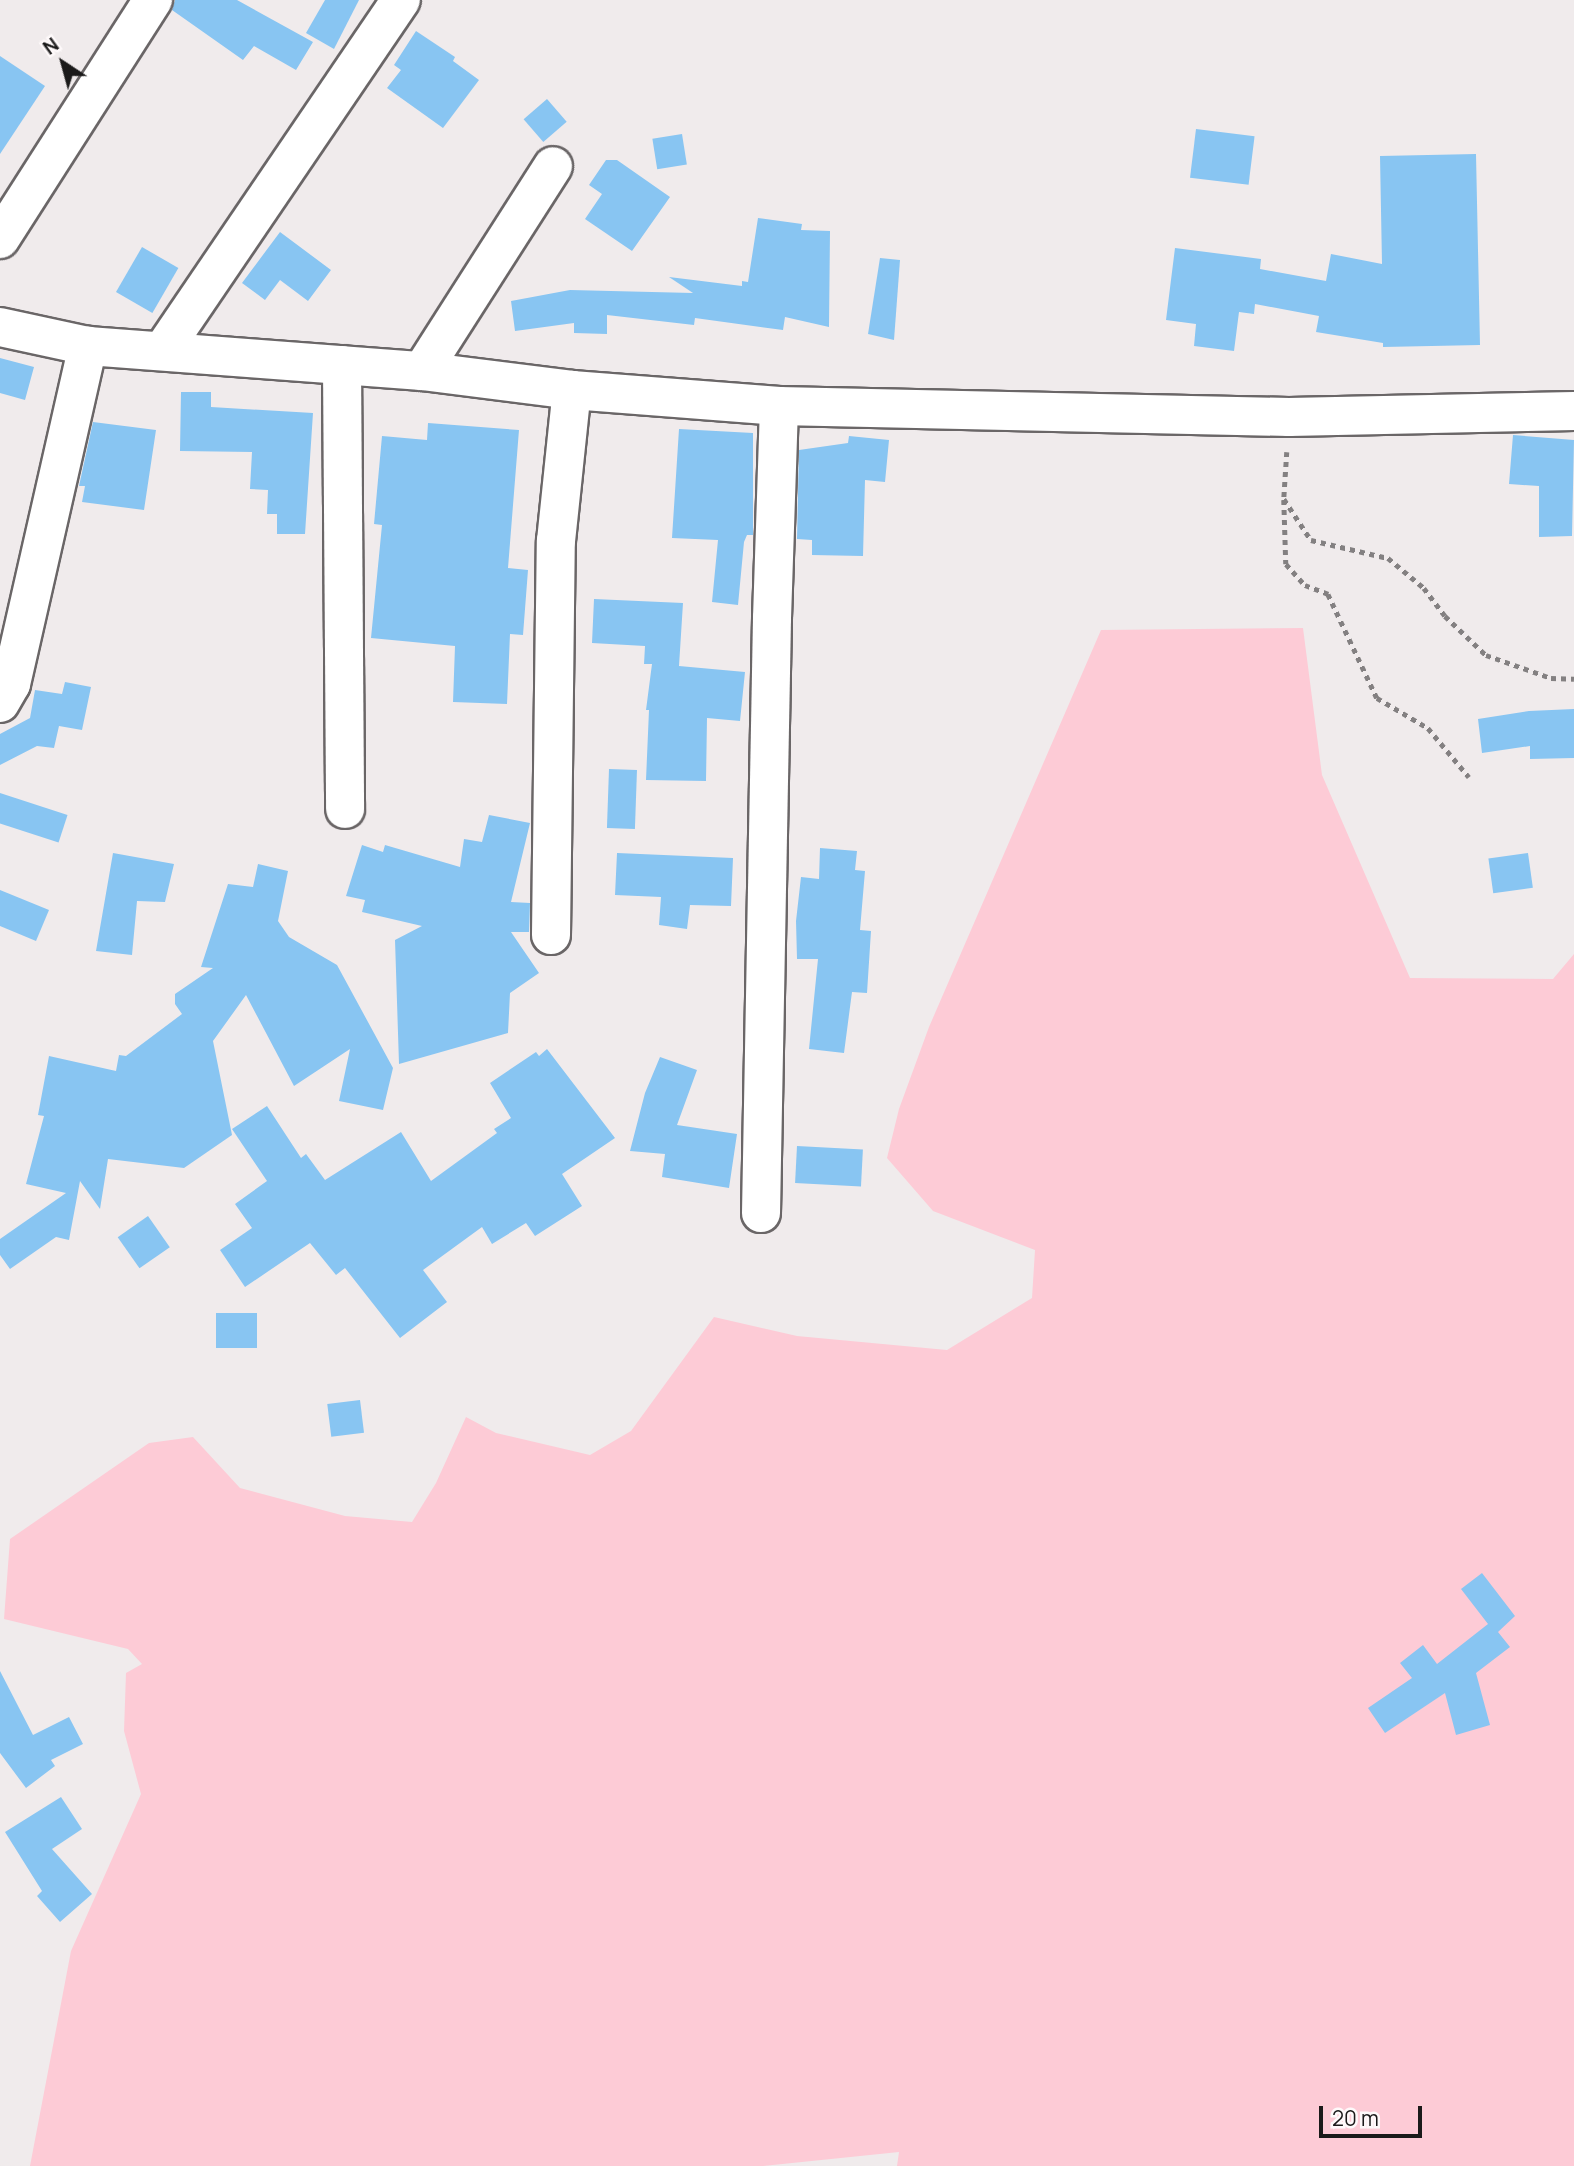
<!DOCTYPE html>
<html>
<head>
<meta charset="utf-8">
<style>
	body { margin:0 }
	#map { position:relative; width:1574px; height:2166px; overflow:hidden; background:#f0ebec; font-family:Manrope,sans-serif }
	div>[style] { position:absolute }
	.green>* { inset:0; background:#fdcbd6 }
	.building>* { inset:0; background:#88c5f2; transform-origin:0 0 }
	.path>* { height:4.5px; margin-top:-2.25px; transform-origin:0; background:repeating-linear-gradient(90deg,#838081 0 5px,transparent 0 10px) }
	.roads { filter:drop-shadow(2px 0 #6a6667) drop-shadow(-2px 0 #6a6667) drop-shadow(0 2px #6a6667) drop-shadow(0 -2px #6a6667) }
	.minor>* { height:38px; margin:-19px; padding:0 19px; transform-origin:19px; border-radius:19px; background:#fff }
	span { translate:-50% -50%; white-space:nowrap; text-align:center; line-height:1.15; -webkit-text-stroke:6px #fef9fa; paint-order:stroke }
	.north { position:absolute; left:28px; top:28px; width:70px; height:70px; -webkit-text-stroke:5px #fef9fa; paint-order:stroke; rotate:324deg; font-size:19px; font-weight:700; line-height:28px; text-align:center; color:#1b1a1a }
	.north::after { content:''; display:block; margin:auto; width:24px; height:32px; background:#1b1a1a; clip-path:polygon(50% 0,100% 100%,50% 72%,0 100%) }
	.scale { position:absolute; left:1319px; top:2106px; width:103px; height:32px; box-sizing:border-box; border:4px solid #1b1a1a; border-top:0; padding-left:9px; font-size:21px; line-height:24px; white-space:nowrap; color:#1b1a1a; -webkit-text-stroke:5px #fef9fa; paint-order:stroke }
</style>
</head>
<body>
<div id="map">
	<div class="green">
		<div style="clip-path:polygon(1303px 628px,1322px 775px,1410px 978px,1553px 979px,1574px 954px,1574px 2166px,897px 2166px,899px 2152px,763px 2166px,30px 2166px,71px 1951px,141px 1794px,124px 1731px,126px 1673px,142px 1664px,128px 1649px,4px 1619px,10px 1539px,149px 1443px,193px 1437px,240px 1488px,345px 1516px,412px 1522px,436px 1483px,466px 1417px,496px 1433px,590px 1455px,631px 1431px,714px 1317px,797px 1336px,947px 1350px,1032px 1298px,1035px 1250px,933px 1211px,887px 1158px,899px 1109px,929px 1027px,1101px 630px)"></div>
	</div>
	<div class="building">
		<div style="clip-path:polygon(175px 0,237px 0,313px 42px,296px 70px,254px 46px,243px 60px,172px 10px)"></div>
		<div style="clip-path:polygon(325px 0,359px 0,334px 49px,306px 33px)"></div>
		<div style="clip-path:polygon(416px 31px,455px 57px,453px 61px,479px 80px,443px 128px,387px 88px,401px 70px,394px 65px)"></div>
		<div style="clip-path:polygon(0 56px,45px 86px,0 154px)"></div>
		<div style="left:547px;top:99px;width:30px;height:31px;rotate:49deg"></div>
		<div style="left:1196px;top:129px;width:59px;height:49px;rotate:7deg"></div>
		<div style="left:682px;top:134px;width:31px;height:30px;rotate:81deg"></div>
		<div style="clip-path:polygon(1476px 154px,1480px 345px,1383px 347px,1383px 343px,1316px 332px,1319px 316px,1255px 304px,1254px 314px,1239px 312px,1234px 351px,1194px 346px,1196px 324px,1166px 320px,1175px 248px,1261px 259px,1260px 269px,1326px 281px,1331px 254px,1382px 264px,1380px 156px)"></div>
		<div style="clip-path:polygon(606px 160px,617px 160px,670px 197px,632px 251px,585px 219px,602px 194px,589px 185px)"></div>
		<div style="clip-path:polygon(758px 218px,802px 224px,801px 230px,830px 231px,829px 327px,785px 317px,783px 330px,695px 318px,694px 325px,607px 315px,607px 334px,574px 333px,574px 323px,515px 331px,511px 301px,570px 290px,693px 293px,669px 277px,742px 286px,742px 281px,748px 282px)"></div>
		<div style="clip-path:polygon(280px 232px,331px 270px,308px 301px,280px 280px,265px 300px,242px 283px)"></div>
		<div style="left:142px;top:247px;width:42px;height:52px;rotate:30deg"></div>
		<div style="clip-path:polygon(880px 258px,900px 260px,894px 340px,868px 334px)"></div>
		<div style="clip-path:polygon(0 358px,34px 367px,25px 400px,0 393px)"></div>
		<div style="clip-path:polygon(181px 392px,211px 392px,211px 407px,313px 413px,305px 534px,277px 534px,277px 514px,267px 514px,268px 490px,250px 489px,252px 452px,180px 451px)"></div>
		<div style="clip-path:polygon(93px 422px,156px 430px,144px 510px,82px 502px,85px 486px,79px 486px)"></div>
		<div style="clip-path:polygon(428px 423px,519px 430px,508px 568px,528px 570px,523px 635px,510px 634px,507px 704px,453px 702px,455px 646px,371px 638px,382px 525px,374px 524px,382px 436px,427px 440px)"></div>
		<div style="clip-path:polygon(679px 429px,753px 433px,753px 535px,747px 535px,744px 542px,738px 605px,712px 602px,718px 540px,672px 538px)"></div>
		<div style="clip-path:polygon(1513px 435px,1574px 440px,1572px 536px,1539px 537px,1539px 486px,1509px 484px)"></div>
		<div style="clip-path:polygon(849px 436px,889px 440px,885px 482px,865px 480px,863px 556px,812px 555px,812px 540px,797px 539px,799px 450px,848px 443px)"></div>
		<div style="clip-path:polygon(594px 599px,683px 603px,679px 666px,745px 672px,740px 721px,707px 718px,706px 781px,646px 780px,649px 710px,646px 710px,652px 664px,644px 664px,645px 646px,592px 643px)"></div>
		<div style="clip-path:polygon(65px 682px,91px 687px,82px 730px,59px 726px,54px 748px,37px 746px,0 765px,0 734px,30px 718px,35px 690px,62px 694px)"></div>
		<div style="clip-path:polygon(1574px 709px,1574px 758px,1530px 759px,1530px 746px,1482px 753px,1478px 719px,1529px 711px)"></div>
		<div style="left:609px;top:769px;width:28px;height:59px;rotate:2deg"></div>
		<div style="left:0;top:793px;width:71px;height:29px;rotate:18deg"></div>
		<div style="clip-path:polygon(489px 815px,530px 823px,511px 902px,530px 903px,529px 932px,511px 932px,539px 973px,510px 993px,508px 1033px,399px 1064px,395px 940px,422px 926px,362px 912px,365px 900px,346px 896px,362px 845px,383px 852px,385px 845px,460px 867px,464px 839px,482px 842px)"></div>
		<div style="clip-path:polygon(820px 848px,857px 851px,855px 870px,865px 871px,860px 930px,871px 931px,867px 993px,852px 992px,844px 1053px,809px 1049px,818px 959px,797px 959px,796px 921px,801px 877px,819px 879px)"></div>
		<div style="clip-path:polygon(113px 853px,174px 864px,165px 902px,137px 901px,132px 955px,96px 951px)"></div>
		<div style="clip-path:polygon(617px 853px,733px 858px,731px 906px,690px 905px,687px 929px,659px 925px,661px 897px,615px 895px)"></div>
		<div style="left:1528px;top:853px;width:35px;height:40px;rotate:82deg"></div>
		<div style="clip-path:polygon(258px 864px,288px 871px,278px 921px,289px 937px,337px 965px,393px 1068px,383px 1110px,339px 1101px,350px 1049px,294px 1086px,246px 995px,213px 1041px,232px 1135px,184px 1168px,108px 1159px,100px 1209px,80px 1181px,69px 1240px,56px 1237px,10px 1269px,0 1255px,0 1239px,66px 1193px,26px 1184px,44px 1116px,38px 1115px,49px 1056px,116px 1071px,119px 1055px,126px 1056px,182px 1014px,175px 1004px,175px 994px,213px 968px,201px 967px,228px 884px,253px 887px)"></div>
		<div style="clip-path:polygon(0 890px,49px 910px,36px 941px,0 926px)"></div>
		<div style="clip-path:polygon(547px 1049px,615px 1138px,562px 1174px,582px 1206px,535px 1236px,526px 1223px,492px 1244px,482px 1227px,423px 1270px,447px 1302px,400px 1338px,345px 1268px,336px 1275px,310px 1243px,245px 1287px,220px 1250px,252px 1228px,235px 1204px,267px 1181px,232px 1129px,267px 1106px,301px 1158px,306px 1154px,325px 1180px,401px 1132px,431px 1181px,497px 1133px,494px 1129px,511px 1118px,490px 1083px,536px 1052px,539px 1056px)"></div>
		<div style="clip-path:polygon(660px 1057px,697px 1070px,677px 1125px,737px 1134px,729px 1188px,662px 1177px,665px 1154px,630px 1151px,645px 1093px)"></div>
		<div style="left:797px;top:1146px;width:66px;height:37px;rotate:3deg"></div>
		<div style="left:148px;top:1216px;width:38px;height:37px;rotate:55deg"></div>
		<div style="left:216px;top:1313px;width:41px;height:35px"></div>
		<div style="left:360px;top:1400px;width:33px;height:33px;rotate:83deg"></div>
		<div style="clip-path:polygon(1482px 1573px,1515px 1616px,1498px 1632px,1510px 1647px,1476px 1673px,1490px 1725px,1456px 1735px,1445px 1693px,1385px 1733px,1368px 1708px,1412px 1678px,1400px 1663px,1423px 1645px,1437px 1664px,1488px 1624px,1461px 1589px)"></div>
		<div style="clip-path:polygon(0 1671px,33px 1735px,69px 1717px,83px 1744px,51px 1760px,55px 1766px,26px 1788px,0 1753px)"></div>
		<div style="clip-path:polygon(61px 1797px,82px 1829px,52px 1849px,92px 1894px,60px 1922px,37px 1896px,42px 1891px,5px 1832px)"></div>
	</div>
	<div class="path">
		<div style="left:1287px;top:452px;width:47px;rotate:93.7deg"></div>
		<div style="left:1284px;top:499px;width:49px;rotate:56.6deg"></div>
		<div style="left:1311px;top:540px;width:79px;rotate:13.2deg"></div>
		<div style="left:1388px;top:558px;width:47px;rotate:39.8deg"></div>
		<div style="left:1424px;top:588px;width:35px;rotate:53deg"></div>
		<div style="left:1445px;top:616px;width:57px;rotate:43.6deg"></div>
		<div style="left:1486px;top:655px;width:69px;rotate:19.5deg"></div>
		<div style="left:1551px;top:678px;width:23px;rotate:2deg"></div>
		<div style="left:1284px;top:500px;width:64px;rotate:88.2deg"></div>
		<div style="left:1286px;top:564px;width:28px;rotate:48deg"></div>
		<div style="left:1305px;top:585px;width:25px;rotate:21deg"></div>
		<div style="left:1328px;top:594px;width:115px;rotate:64.8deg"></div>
		<div style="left:1377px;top:698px;width:59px;rotate:30.5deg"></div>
		<div style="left:1428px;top:728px;width:64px;rotate:50.1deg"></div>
	</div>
	<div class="roads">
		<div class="minor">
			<div style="left:0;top:239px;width:284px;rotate:-57.4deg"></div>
			<div style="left:0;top:327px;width:90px;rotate:12.2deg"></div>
			<div style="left:88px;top:346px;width:335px;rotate:4.3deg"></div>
			<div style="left:422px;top:371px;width:151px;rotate:7.2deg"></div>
			<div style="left:572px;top:390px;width:208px;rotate:4.4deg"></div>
			<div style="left:779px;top:406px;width:510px;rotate:1.24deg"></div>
			<div style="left:1289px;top:417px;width:285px;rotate:-1.2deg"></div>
			<div style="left:163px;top:350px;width:423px;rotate:-55.8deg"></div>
			<div style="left:342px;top:365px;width:444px;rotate:89.6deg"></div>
			<div style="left:422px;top:371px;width:243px;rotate:-57.4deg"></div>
			<div style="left:0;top:703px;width:22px;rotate:-60deg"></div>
			<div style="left:11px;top:684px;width:347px;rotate:-77.2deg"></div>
			<div style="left:551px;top:935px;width:394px;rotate:-89.3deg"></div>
			<div style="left:556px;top:541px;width:152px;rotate:-84deg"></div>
			<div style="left:761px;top:1213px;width:595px;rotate:-88.94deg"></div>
			<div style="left:772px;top:618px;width:212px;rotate:-88.1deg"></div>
		</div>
	</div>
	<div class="north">N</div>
	<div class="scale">20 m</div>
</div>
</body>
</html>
